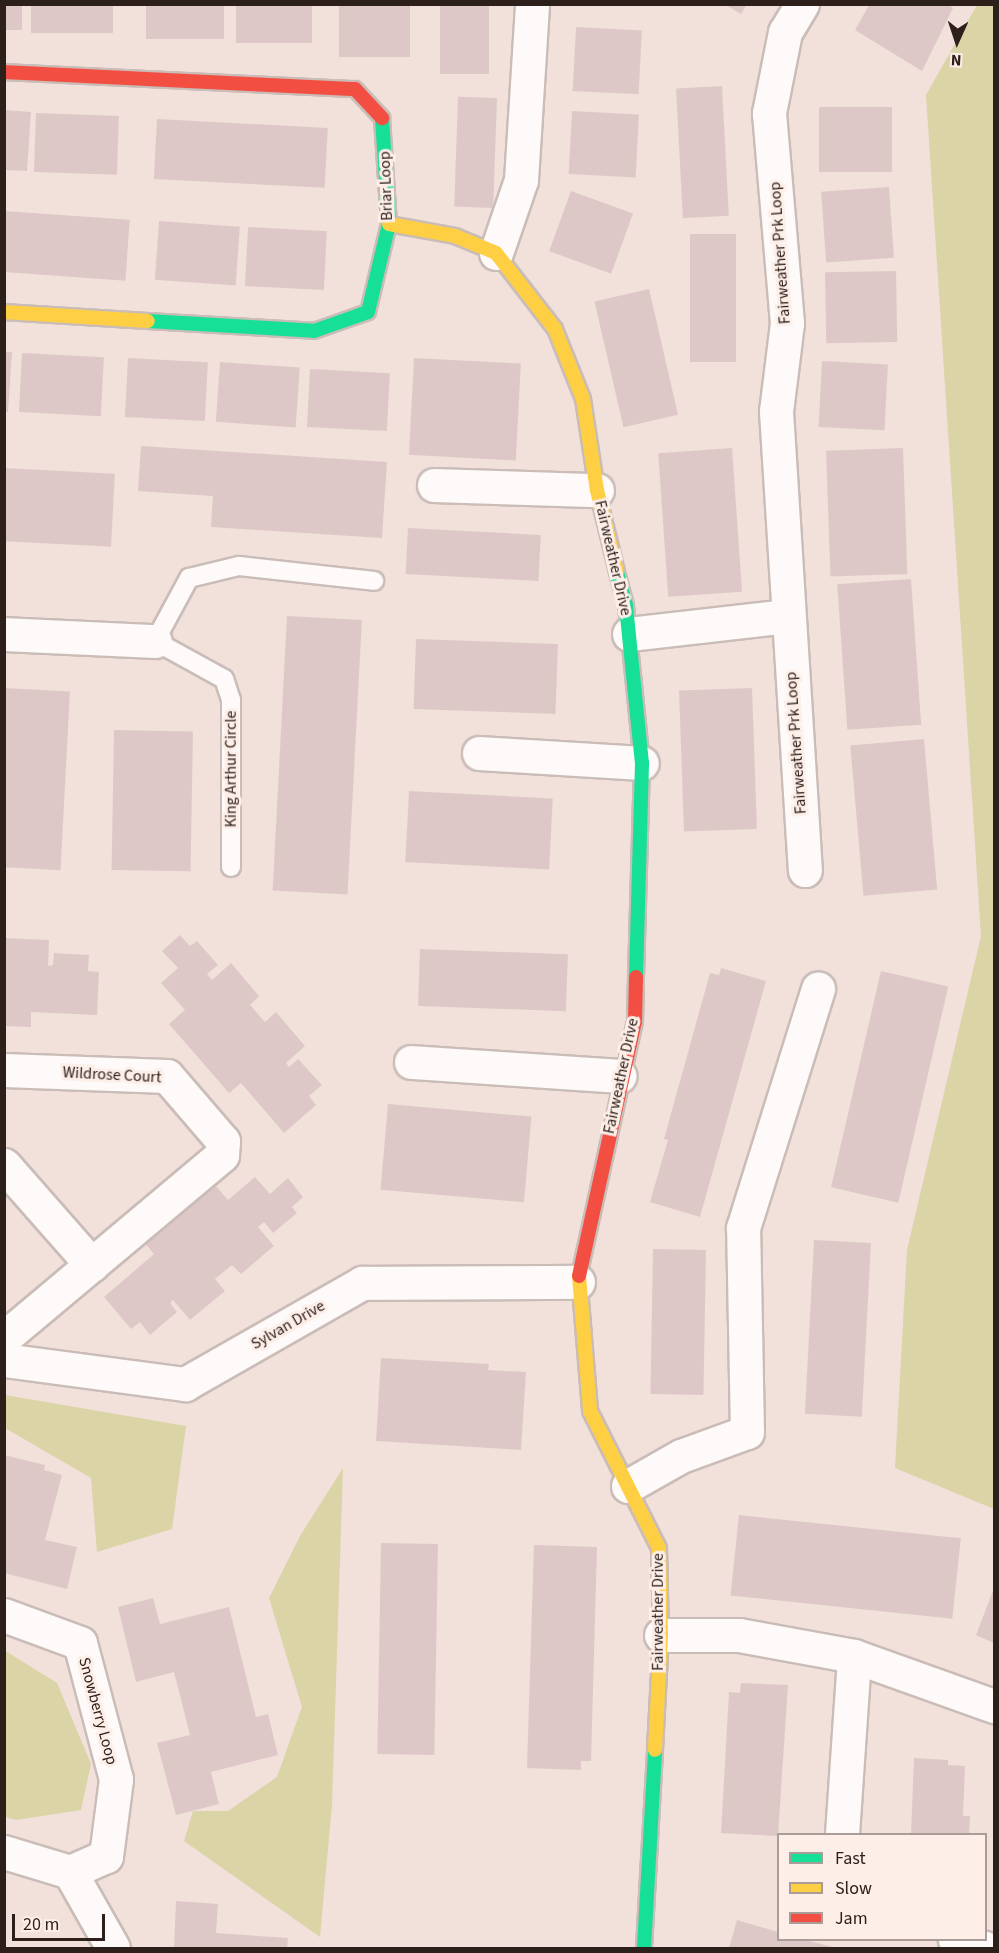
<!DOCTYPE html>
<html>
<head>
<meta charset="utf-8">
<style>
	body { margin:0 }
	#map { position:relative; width:999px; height:1953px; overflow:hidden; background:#f1e1da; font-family:"Source Sans 3",sans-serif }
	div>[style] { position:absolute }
	.green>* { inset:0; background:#dad4a7 }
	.building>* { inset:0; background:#dec8c7; transform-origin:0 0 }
	.roads { filter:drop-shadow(2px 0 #cabcb7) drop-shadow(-2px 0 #cabcb7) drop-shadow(0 2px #cabcb7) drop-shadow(0 -2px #cabcb7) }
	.lane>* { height:18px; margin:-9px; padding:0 9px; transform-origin:9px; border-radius:9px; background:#fdfaf9 }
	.street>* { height:33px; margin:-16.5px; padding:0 16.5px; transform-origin:16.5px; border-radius:16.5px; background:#fdfaf9 }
	.fast>* { height:14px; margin:-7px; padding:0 7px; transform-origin:7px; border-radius:7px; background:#16e098 }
	.slow>* { height:14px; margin:-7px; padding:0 7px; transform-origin:7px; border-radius:7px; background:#ffcf43 }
	.jam>* { height:14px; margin:-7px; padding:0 7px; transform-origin:7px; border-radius:7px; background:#f24e42 }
	span { translate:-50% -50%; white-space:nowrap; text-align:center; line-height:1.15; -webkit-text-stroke:6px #fdeee8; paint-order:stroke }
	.street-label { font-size:16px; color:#2d201a }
	.frame { position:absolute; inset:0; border:6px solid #2d201a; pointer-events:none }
	.legend { position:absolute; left:777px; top:1833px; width:210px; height:108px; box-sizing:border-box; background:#fdeee8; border:2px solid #aa9c96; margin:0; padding:8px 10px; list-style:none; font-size:18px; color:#2d201a }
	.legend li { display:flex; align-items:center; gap:12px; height:30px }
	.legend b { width:30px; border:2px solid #aa9c96 }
	.north { position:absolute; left:927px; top:12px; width:60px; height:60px; -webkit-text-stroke:4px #fdeee8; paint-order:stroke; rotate:183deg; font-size:16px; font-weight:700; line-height:24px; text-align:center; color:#2d201a }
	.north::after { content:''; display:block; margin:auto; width:21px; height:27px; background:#2d201a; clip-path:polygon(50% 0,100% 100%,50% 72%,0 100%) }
	.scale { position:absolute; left:12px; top:1914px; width:93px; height:27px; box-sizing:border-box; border:3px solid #2d201a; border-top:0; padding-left:8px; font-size:18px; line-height:21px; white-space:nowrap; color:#2d201a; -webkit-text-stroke:4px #fdeee8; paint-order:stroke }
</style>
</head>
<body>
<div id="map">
	<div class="green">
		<div style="clip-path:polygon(977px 5px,994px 5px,994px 1509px,895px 1468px,907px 1250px,981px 936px,926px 95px)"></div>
		<div style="clip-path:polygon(5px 1395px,186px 1426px,172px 1529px,97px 1552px,91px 1478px,5px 1428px)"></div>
		<div style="clip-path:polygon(343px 1468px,332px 1804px,320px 1937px,184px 1841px,193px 1811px,228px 1811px,277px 1777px,302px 1707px,269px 1598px,300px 1536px)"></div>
		<div style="clip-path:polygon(4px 1650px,57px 1683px,91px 1764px,81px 1810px,16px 1820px,5px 1817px)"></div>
	</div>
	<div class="building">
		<div style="left:4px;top:4px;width:18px;height:26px"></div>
		<div style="left:31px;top:4px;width:82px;height:29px"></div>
		<div style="left:146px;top:4px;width:78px;height:35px"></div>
		<div style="left:236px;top:4px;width:76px;height:39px"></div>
		<div style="left:339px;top:4px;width:71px;height:53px"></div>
		<div style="left:440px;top:4px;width:49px;height:70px"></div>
		<div style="clip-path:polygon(724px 4px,747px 4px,741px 14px)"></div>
		<div style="clip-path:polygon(869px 5px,948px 5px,953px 8px,922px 71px,855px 30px)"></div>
		<div style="left:576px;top:27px;width:66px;height:64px;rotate:3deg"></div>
		<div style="left:722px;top:86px;width:130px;height:46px;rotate:87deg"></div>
		<div style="left:497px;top:98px;width:110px;height:39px;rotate:92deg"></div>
		<div style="left:819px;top:107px;width:73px;height:65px"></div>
		<div style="clip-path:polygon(4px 110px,31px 112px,27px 171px,4px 170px)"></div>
		<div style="left:572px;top:111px;width:67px;height:63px;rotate:3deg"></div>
		<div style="left:36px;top:113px;width:83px;height:59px;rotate:2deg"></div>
		<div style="left:157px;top:119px;width:171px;height:60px;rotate:3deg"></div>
		<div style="left:889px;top:187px;width:71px;height:68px;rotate:86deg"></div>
		<div style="left:571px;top:191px;width:66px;height:64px;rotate:20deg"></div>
		<div style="left:4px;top:211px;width:126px;height:61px;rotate:4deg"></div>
		<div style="left:159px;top:221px;width:81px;height:59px;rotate:4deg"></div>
		<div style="left:248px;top:227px;width:79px;height:59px;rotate:3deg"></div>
		<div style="left:690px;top:234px;width:46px;height:128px"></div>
		<div style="left:896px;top:271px;width:71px;height:71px;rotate:89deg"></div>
		<div style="left:649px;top:289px;width:129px;height:56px;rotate:77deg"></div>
		<div style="clip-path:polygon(4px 352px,12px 352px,8px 412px,4px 412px)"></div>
		<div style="left:22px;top:353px;width:82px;height:59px;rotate:3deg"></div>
		<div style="left:128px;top:358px;width:80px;height:59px;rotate:3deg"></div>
		<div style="left:414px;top:358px;width:107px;height:97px;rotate:3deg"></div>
		<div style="left:822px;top:361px;width:66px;height:66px;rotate:3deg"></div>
		<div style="left:220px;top:362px;width:80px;height:60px;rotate:4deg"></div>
		<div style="left:310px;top:369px;width:80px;height:58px;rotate:3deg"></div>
		<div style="clip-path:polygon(141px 446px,387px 462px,382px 538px,211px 527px,213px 496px,138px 491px)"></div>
		<div style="left:732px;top:448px;width:144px;height:74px;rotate:86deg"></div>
		<div style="left:903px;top:448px;width:126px;height:77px;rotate:88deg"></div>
		<div style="left:4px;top:468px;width:111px;height:73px;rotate:3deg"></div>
		<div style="left:408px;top:528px;width:133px;height:46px;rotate:3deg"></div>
		<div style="left:911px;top:579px;width:146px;height:74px;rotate:86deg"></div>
		<div style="left:287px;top:616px;width:75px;height:275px;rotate:3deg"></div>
		<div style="left:416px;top:639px;width:142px;height:70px;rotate:2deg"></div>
		<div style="left:4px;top:688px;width:66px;height:179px;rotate:3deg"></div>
		<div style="left:752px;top:688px;width:141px;height:73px;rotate:88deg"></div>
		<div style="left:114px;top:730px;width:79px;height:140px;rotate:1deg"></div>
		<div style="left:924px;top:739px;width:151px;height:74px;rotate:85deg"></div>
		<div style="left:409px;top:791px;width:144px;height:71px;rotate:3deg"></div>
		<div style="clip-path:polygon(180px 935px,190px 946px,197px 941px,218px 965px,207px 974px,212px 980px,231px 963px,259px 996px,250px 1005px,265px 1022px,276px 1012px,305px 1046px,286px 1063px,289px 1067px,298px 1059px,322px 1085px,309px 1096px,316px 1105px,284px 1133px,241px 1083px,229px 1093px,169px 1024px,185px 1010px,161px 983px,178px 968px,162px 951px)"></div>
		<div style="clip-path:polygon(4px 938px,49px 940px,48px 966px,53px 965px,54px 953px,89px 955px,88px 971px,99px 972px,97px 1015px,31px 1012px,31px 1027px,4px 1026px)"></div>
		<div style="left:420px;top:949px;width:148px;height:57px;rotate:2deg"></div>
		<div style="clip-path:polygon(721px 968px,766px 981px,700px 1217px,650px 1202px,668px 1140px,664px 1139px,710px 973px,719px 975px)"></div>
		<div style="left:881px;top:971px;width:69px;height:222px;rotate:13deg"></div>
		<div style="left:388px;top:1104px;width:144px;height:86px;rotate:5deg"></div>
		<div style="clip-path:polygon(255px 1177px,270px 1194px,288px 1178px,303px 1197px,292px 1207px,297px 1213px,273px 1233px,264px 1222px,258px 1227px,274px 1246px,241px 1274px,232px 1265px,215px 1279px,225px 1291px,190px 1320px,173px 1300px,170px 1303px,177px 1312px,150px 1335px,140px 1322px,131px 1329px,104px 1297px,154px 1254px,144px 1242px,214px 1184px,228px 1200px)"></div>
		<div style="left:814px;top:1240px;width:57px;height:174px;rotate:3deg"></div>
		<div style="left:653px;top:1249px;width:53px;height:145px;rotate:1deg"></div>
		<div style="clip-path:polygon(381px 1358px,489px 1364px,488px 1370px,526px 1372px,521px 1450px,376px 1441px)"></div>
		<div style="clip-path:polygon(4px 1455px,45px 1465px,44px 1470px,62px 1475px,45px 1540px,77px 1547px,67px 1589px,4px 1573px)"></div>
		<div style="left:739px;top:1515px;width:223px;height:81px;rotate:6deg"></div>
		<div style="left:381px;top:1543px;width:57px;height:211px;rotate:1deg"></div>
		<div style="clip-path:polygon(534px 1545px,597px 1547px,591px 1761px,581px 1761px,581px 1770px,527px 1768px)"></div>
		<div style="clip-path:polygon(994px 1588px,994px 1643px,976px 1635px)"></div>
		<div style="clip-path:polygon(153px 1598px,160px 1624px,229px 1607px,256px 1717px,268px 1714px,278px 1755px,211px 1772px,219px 1804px,176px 1815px,157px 1743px,190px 1735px,174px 1672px,136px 1682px,118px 1607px)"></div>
		<div style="clip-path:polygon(741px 1683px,788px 1685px,778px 1836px,721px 1833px,729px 1692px,740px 1693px)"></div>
		<div style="clip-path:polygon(914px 1758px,948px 1760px,948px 1765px,965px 1766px,963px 1816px,970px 1816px,969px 1834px,911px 1834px)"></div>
		<div style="clip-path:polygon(176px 1901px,218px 1904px,216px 1933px,288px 1938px,287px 1948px,174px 1948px)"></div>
		<div style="clip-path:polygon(737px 1920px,778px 1932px,778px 1940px,806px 1940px,836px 1948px,729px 1948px)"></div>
	</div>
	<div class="roads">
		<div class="lane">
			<div style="left:231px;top:867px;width:167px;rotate:-90deg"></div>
			<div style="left:231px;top:700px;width:22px;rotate:-108deg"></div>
			<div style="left:224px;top:679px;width:79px;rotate:-151.2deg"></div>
			<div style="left:155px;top:641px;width:72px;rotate:-61.6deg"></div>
			<div style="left:189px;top:578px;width:51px;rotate:-13.5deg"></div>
			<div style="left:239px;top:566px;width:136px;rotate:6.3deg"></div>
		</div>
		<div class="street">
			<div style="left:802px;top:4px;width:33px;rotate:121deg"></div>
			<div style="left:785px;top:32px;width:83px;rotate:101.2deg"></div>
			<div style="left:769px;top:113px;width:211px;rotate:85.1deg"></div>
			<div style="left:787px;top:323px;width:89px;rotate:97.1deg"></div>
			<div style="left:776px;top:411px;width:460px;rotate:86.4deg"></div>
			<div style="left:496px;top:253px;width:77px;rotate:-71.1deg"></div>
			<div style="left:521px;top:180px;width:176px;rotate:-86.4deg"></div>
			<div style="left:434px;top:485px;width:163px;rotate:1.8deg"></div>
			<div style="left:4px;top:634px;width:151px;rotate:2.7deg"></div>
			<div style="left:629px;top:634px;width:159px;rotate:-6.5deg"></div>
			<div style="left:479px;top:753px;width:163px;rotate:3.5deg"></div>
			<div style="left:411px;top:1062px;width:209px;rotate:3.8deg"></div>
			<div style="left:4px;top:1070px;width:163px;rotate:2.1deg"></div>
			<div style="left:167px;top:1076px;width:86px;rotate:49.3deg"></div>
			<div style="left:223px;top:1141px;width:14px;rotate:94deg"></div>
			<div style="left:222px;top:1155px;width:285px;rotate:140deg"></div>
			<div style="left:4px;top:1165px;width:133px;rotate:48.7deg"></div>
			<div style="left:4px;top:1360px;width:183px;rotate:7.6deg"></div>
			<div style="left:185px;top:1384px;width:204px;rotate:-29.7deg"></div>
			<div style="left:362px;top:1283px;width:216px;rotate:-0.3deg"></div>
			<div style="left:628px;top:1486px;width:61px;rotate:-29.5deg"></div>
			<div style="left:681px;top:1456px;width:70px;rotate:-20deg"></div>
			<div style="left:747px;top:1432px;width:204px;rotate:-91.1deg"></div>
			<div style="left:743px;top:1228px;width:251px;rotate:-72.6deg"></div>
			<div style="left:4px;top:1615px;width:81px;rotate:20.2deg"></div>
			<div style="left:80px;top:1643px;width:141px;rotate:75.2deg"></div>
			<div style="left:116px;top:1779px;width:78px;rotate:97.4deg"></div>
			<div style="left:106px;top:1856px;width:39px;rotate:156deg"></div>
			<div style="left:661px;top:1635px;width:78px"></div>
			<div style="left:739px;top:1635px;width:117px;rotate:10.3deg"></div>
			<div style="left:854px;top:1656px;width:149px;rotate:19.7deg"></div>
			<div style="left:842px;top:1834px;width:178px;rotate:-86.1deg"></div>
			<div style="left:4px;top:1852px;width:69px;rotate:16.9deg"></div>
			<div style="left:70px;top:1872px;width:87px;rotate:60.5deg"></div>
			<div style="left:955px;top:1940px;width:30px;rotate:15deg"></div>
		</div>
		<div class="fast">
			<div style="left:148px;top:321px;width:166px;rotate:3.4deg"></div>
			<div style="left:314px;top:331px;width:57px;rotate:-19.4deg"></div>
			<div style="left:368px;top:312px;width:90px;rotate:-76.6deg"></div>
			<div style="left:389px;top:224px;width:106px;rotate:-93.8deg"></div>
			<div style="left:617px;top:572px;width:35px;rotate:75deg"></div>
			<div style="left:626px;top:606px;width:158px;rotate:84.2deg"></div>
			<div style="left:642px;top:763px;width:214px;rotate:91.6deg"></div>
			<div style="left:644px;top:1948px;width:198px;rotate:-86.8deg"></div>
		</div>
		<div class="slow">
			<div style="left:389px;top:224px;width:67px;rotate:10.3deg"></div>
			<div style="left:455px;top:236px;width:44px;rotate:22.5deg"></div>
			<div style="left:496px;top:253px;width:96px;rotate:52.2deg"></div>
			<div style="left:555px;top:329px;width:75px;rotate:68.2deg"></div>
			<div style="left:583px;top:399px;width:92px;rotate:81.3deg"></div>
			<div style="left:597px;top:490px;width:84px;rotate:76.3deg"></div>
			<div style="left:4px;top:312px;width:144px;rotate:3.6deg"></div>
			<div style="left:579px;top:1276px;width:135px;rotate:85.3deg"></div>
			<div style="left:590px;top:1411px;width:153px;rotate:63.3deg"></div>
			<div style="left:659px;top:1548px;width:87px;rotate:88.7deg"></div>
			<div style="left:661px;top:1635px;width:115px;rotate:93deg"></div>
		</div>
		<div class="jam">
			<div style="left:4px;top:72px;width:351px;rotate:2.8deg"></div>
			<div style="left:355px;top:89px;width:40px;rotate:47deg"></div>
			<div style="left:579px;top:1276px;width:260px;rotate:-77.6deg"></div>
			<div style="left:635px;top:1022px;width:45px;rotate:-88.7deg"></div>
		</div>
	</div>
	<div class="street-label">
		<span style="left:386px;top:186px;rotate:-92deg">Briar Loop</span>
		<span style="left:780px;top:253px;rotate:-94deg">Fairweather Prk Loop</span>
		<span style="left:613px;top:558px;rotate:77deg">Fairweather Drive</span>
		<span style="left:796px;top:743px;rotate:-94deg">Fairweather Prk Loop</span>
		<span style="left:231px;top:769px;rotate:-90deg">King Arthur Circle</span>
		<span style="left:112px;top:1075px;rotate:3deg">Wildrose Court</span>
		<span style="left:621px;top:1076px;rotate:-78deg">Fairweather Drive</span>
		<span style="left:288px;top:1325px;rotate:-30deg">Sylvan Drive</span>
		<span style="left:658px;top:1612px;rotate:-90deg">Fairweather Drive</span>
		<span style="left:98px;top:1711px;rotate:75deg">Snowberry Loop</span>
	</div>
	<div class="frame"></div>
	<ul class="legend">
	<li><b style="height:8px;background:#16e098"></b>Fast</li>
	<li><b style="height:8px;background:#ffcf43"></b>Slow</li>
	<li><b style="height:8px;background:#f24e42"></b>Jam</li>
	</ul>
	<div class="north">N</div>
	<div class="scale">20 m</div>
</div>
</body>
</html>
